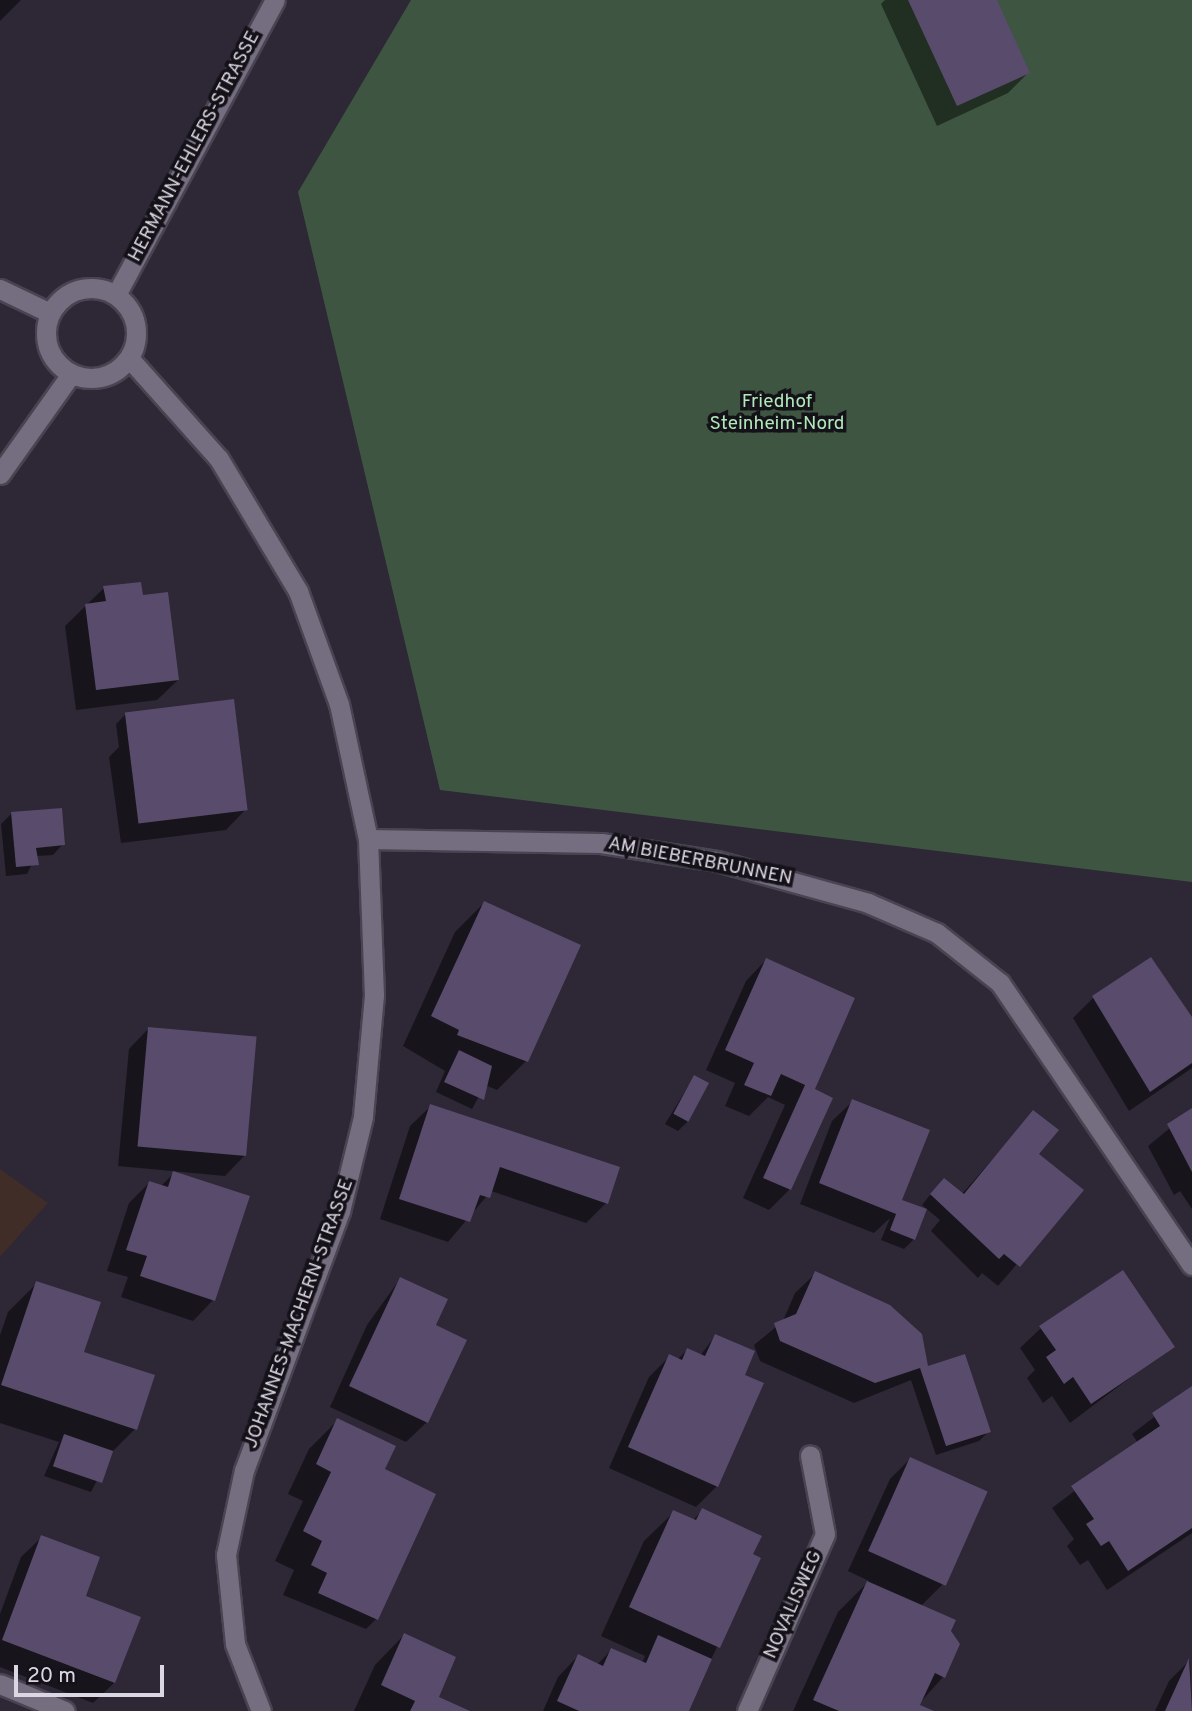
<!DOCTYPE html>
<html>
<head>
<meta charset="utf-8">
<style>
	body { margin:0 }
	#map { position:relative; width:1192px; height:1711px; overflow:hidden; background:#2d2736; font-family:Overpass,sans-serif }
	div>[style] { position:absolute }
	.education>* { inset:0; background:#402d27 }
	.green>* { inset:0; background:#3e5641 }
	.shadow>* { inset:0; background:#0007 }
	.building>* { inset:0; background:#584b6c; transform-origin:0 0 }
	.roads { filter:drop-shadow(2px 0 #484451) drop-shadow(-2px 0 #484451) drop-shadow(0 2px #484451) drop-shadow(0 -2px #484451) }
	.minor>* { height:19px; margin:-9.5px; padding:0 9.5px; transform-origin:9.5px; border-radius:9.5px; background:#756e80 }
	.minor>.ring { margin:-9.5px; padding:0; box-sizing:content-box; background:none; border:19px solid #756e80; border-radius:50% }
	span { translate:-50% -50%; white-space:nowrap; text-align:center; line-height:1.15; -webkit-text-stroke:7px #141118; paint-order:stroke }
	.street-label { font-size:19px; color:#dbd7e2 }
	.park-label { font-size:19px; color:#b2e9ba }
	.scale { position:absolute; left:14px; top:1665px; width:150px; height:32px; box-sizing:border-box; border:4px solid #dbd7e2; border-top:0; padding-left:9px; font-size:21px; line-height:24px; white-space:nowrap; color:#dbd7e2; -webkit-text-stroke:5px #141118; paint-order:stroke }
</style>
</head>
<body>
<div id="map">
	<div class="education">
		<div style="clip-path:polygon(0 1169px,48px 1203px,0 1257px)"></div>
	</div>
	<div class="green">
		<div style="clip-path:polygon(411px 0,1192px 0,1192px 882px,440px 790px,298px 192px)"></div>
	</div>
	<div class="shadow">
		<div style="clip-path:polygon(0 0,21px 0,0 21px)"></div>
		<div style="clip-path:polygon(885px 0,995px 0,1028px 73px,1008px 93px,937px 126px,881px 4px)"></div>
		<div style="clip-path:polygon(104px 588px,142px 597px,178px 680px,157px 700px,76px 710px,65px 626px)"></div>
		<div style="clip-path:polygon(126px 714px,246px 809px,226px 830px,121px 843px,109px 757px,119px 747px,116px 724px)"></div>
		<div style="clip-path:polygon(11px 814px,63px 844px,53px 855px,36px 856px,27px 874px,6px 876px,1px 824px)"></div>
		<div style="clip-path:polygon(484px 903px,527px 1060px,497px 1090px,485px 1085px,472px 1109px,436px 1092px,445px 1071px,403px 1046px,455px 932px)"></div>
		<div style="clip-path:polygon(766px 960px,813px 1090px,790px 1189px,769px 1210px,743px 1198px,785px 1105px,768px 1097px,749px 1116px,725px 1106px,735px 1083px,706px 1070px,746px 981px)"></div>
		<div style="clip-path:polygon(1093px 998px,1192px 1020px,1192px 1068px,1129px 1111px,1073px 1018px)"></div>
		<div style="clip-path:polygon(149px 1028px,245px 1155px,225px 1176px,118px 1166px,129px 1049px)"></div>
		<div style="clip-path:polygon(694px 1077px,688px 1121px,678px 1131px,665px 1124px)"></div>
		<div style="clip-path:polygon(853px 1101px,914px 1239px,904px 1249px,881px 1240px,890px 1218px,874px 1233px,800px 1204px,832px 1121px)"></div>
		<div style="clip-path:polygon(431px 1106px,606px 1203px,586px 1223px,491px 1191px,448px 1242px,380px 1219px,410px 1126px)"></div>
		<div style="clip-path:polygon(1192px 1110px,1192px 1209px,1180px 1191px,1174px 1195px,1148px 1146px)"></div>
		<div style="clip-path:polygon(1034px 1112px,1037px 1155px,1081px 1190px,998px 1286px,982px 1273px,978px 1278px,931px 1231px,940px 1220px,922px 1205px,934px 1190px,962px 1194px)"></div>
		<div style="clip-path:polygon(174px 1173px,247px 1197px,213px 1300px,193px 1321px,121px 1297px,128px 1277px,107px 1271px,129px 1203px,149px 1183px,161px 1186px)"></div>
		<div style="clip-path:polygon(816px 1273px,926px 1368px,989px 1431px,979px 1441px,936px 1455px,911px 1380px,854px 1403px,760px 1361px,754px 1345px,783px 1321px,795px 1293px)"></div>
		<div style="clip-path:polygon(400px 1279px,432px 1326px,427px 1422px,406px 1442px,330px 1407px,367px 1325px)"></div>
		<div style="clip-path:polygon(37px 1283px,135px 1429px,111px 1453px,91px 1492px,44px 1476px,59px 1442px,0 1423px,0 1335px,8px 1312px)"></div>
		<div style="clip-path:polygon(1041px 1328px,1172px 1346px,1070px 1423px,1052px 1396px,1043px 1403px,1027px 1378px,1035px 1370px,1020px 1348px)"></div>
		<div style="clip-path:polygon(715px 1336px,743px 1375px,717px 1486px,696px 1507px,609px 1468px,649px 1377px,670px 1356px,677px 1360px,687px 1350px,700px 1356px)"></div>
		<div style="clip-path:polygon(1192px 1388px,1192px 1533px,1107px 1590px,1088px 1560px,1080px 1565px,1067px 1546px,1074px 1539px,1052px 1508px,1138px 1443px,1132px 1434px)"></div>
		<div style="clip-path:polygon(338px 1420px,382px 1470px,376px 1619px,366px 1629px,283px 1595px,294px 1570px,275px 1561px,303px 1501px,288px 1494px,309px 1449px)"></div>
		<div style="clip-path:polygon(910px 1459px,942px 1585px,921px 1606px,949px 1631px,943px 1677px,918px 1705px,930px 1711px,793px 1711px,838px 1612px,869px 1581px,848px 1571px,890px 1479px)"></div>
		<div style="clip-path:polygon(703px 1510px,758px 1559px,687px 1711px,543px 1711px,558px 1677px,578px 1656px,597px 1665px,611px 1650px,642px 1663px,645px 1656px,601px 1636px,644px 1541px,674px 1512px,692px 1521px)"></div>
		<div style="clip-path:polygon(42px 1537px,83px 1597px,138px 1618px,114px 1683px,93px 1703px,0 1667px,0 1614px,21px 1557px)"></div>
		<div style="clip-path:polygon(404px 1635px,436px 1698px,466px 1711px,354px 1711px,375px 1665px)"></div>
		<div style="clip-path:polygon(1190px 1660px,1192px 1711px,1155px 1711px,1169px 1681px)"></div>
	</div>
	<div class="building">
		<div style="clip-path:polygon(908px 0,997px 0,1030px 73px,957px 106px)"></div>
		<div style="clip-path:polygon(141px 582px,143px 595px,168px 592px,179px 680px,96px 690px,85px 604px,106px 601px,103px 586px)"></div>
		<div style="left:234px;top:699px;width:112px;height:110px;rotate:83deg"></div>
		<div style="clip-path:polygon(62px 808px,65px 845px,36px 848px,39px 865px,16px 867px,11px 812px)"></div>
		<div style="clip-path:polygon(484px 901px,581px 945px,528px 1062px,457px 1035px,459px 1030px,431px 1016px)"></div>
		<div style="clip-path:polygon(1151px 957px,1192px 1017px,1192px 1063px,1150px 1092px,1092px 996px)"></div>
		<div style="clip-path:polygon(766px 958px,855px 998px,815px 1089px,833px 1098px,791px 1190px,763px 1178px,805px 1085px,781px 1074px,771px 1096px,744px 1085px,754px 1063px,725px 1050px)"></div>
		<div style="left:148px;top:1027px;width:109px;height:120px;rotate:5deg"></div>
		<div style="clip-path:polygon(459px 1050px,492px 1066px,484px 1100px,444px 1082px)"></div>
		<div style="left:694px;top:1075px;width:17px;height:44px;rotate:28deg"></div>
		<div style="clip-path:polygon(852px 1099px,930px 1130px,902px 1200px,927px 1209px,915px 1240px,890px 1230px,896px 1214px,819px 1183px)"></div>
		<div style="clip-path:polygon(430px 1104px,620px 1167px,608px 1204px,500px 1167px,490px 1198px,480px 1195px,470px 1222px,399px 1199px)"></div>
		<div style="clip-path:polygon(1192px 1108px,1192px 1172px,1167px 1124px)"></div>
		<div style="clip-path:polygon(1033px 1110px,1059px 1130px,1039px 1154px,1084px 1190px,1020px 1267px,1004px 1254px,999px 1259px,930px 1194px,944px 1178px,964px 1194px)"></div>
		<div style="clip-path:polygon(173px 1171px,250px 1196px,215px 1301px,140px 1276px,147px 1256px,126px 1250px,149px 1181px,168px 1187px)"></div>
		<div style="clip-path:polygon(1123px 1270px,1175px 1347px,1091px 1404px,1073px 1377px,1064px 1384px,1046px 1357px,1056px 1350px,1039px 1326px)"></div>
		<div style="clip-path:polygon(815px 1271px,890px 1305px,922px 1334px,928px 1366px,965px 1354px,991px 1432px,946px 1446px,920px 1368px,875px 1383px,780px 1341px,774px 1323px,796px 1314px)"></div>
		<div style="clip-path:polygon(400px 1277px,448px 1299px,436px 1325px,467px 1340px,428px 1423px,349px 1386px)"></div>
		<div style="clip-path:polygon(36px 1281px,101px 1302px,84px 1352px,155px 1375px,137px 1430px,1px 1385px)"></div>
		<div style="clip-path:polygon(715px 1334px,755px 1351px,745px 1375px,764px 1383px,718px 1487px,628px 1447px,669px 1354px,682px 1360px,687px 1348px,705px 1356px)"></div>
		<div style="clip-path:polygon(1192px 1386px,1192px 1528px,1128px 1571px,1109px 1541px,1101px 1546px,1086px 1524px,1094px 1519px,1071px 1486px,1160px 1426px,1152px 1413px)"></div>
		<div style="clip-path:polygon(337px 1418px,396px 1446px,385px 1469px,436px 1494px,378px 1620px,318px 1593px,327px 1573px,311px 1565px,322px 1541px,303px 1531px,331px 1472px,316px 1464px)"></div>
		<div style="left:64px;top:1434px;width:52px;height:34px;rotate:19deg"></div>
		<div style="left:910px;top:1457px;width:85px;height:103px;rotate:24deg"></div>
		<div style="clip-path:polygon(702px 1508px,762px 1536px,753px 1554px,761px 1558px,720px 1648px,629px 1607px,673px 1510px,696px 1520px)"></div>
		<div style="clip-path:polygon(41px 1535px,100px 1557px,86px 1596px,141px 1617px,115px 1683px,2px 1640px)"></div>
		<div style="clip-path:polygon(867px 1581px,956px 1620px,951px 1631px,960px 1644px,945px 1678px,935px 1673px,920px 1705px,934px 1711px,839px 1711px,813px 1700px)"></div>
		<div style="clip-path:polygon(404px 1633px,456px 1657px,439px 1697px,470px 1711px,410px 1711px,415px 1701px,381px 1685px)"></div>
		<div style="clip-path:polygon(658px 1635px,712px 1659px,689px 1711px,579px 1711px,557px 1701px,578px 1654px,603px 1666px,611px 1648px,646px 1663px)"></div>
		<div style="clip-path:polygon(1189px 1658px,1192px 1711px,1165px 1711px)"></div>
	</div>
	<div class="roads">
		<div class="minor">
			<div class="ring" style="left:46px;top:288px;width:71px;height:71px"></div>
			<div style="left:0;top:289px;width:55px;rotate:25.6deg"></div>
			<div style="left:116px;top:295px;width:335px;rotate:-61.7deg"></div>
			<div style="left:129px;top:358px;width:135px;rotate:48.3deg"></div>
			<div style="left:219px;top:459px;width:154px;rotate:59.1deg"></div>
			<div style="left:298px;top:591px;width:120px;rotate:70.1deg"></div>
			<div style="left:339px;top:704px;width:138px;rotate:77.9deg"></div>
			<div style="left:368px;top:839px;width:156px;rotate:87.8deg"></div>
			<div style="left:374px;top:995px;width:122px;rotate:95.2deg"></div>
			<div style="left:363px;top:1117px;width:97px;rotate:103.7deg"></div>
			<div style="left:340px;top:1211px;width:276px;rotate:110.3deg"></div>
			<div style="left:244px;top:1470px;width:87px;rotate:102deg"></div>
			<div style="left:226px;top:1555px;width:89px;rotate:84.2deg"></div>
			<div style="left:235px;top:1644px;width:72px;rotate:68.8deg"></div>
			<div style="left:0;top:474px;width:123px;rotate:-54.6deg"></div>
			<div style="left:368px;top:839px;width:233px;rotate:1deg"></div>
			<div style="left:601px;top:843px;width:117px;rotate:8.8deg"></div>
			<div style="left:717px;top:861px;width:157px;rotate:15.5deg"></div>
			<div style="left:868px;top:903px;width:75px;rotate:23.5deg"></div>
			<div style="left:937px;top:933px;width:80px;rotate:38.4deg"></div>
			<div style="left:1000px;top:983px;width:341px;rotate:55.8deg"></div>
			<div style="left:0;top:1684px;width:70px;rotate:22.6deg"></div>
			<div style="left:747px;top:1711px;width:193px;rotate:-66.2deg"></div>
			<div style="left:825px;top:1534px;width:80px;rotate:-100.8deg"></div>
		</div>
	</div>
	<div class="street-label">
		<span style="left:195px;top:147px;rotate:-62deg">HERMANN-EHLERS-STRASSE</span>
		<span style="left:700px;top:862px;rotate:11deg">AM BIEBERBRUNNEN</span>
		<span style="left:300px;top:1314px;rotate:-70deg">JOHANNES-MACHERN-STRASSE</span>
		<span style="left:794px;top:1605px;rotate:-66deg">NOVALISWEG</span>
	</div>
	<div class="park-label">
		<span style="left:777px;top:414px">Friedhof<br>Steinheim-Nord</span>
	</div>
	<div class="scale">20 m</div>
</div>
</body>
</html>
